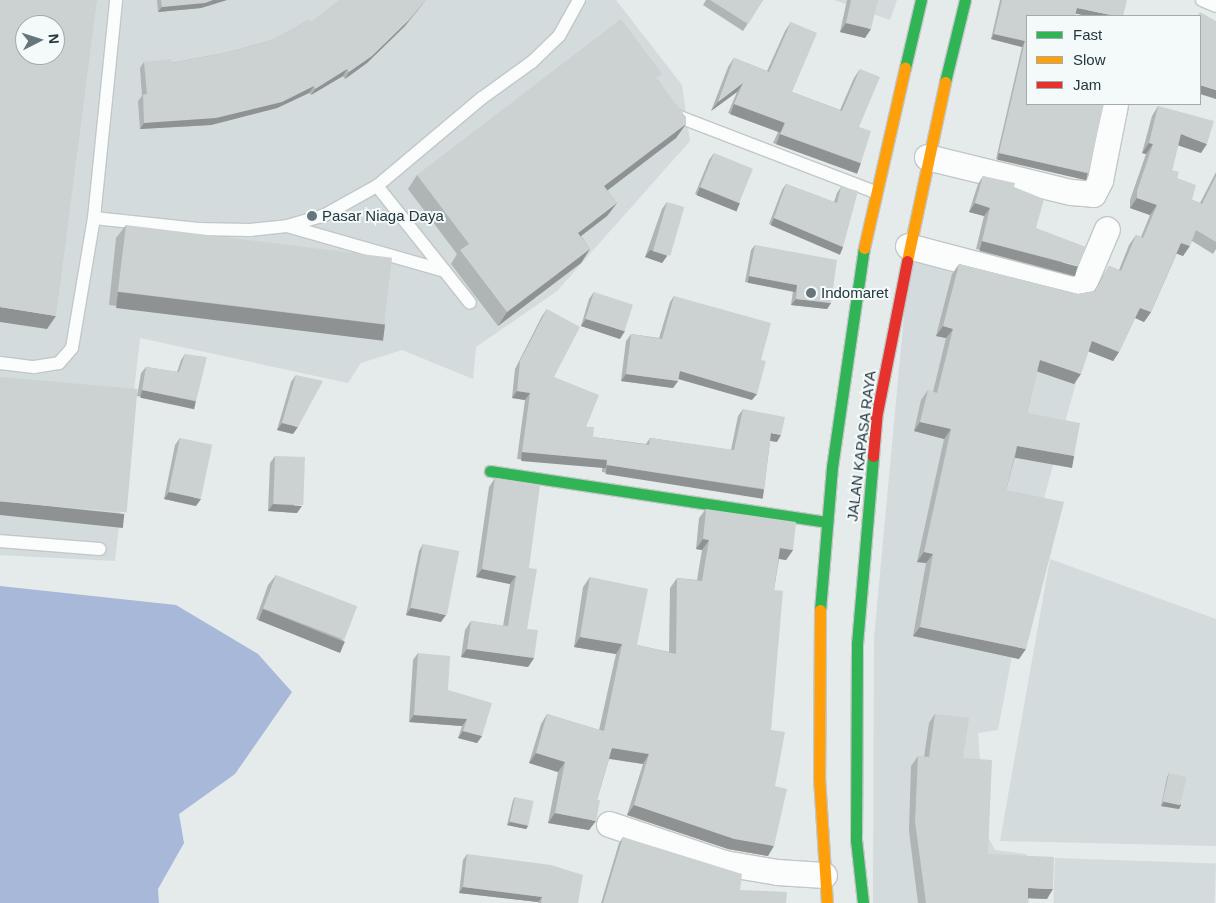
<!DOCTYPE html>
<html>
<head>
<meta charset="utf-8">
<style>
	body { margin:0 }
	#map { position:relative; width:1216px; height:903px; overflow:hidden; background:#e5eaeb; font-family:Arial,sans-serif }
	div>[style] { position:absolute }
	.built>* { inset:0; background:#d3dbdc; transform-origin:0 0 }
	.water>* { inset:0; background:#a7b8d9 }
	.roads { filter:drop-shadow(1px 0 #c2c7c8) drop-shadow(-1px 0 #c2c7c8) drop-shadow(0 1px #c2c7c8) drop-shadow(0 -1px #c2c7c8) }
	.lane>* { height:12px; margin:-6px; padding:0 6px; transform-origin:6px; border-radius:6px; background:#fbfcfc }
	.street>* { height:25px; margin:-12.5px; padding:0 12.5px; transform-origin:12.5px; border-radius:12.5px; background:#fbfcfc }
	.fast>* { height:11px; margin:-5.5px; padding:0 5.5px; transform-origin:5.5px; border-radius:5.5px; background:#30b455 }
	.slow>* { height:11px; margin:-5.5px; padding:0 5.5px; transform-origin:5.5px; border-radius:5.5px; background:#ff9f0a }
	.jam>* { height:11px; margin:-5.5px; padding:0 5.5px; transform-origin:5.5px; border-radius:5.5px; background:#e5322d }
	.wall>* { inset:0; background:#afb4b5 }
	.shaded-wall>* { inset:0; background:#8f9293; transform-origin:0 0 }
	.building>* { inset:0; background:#ccd1d2; transform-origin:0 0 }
	.dots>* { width:14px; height:14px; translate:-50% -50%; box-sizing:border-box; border:2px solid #f4f9f9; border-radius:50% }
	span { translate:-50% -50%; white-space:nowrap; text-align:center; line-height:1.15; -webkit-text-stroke:4px #f4f9f9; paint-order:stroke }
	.poi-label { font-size:15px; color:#23373e }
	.left { translate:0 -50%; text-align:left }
	.street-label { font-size:15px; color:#23373e }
	.legend { position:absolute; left:1026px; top:15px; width:175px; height:90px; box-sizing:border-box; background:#f4f9f9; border:1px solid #a0abae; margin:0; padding:6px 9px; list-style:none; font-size:15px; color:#23373e }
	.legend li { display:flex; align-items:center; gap:10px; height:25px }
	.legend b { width:25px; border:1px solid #a0abae }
	.north { position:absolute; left:15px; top:15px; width:50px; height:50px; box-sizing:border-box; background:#f4f9f9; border:1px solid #a0abae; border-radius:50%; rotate:85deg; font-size:14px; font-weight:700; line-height:20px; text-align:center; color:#23373e }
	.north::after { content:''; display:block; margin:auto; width:18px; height:22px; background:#67767b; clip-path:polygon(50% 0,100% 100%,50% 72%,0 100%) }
</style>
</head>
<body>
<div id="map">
	<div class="built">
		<div style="clip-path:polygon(evenodd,0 0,616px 0,682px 85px,690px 141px,557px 291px,476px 347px,473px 379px,402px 350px,361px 363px,348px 383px,140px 338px,115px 561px,0 555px,0 0,25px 25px,55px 25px,55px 55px,25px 55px,25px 25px)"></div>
		<div style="clip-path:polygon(834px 0,897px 0,890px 20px)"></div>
		<div style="clip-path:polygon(910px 251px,1029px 282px,1077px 379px,1037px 523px,998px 730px,978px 733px,985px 831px,995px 850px,1026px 854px,1029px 903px,873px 903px,874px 638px)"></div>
		<div style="clip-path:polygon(1050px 559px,1216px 619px,1216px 846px,1000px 841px)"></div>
		<div style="left:1055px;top:858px;width:161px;height:45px;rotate:2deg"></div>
	</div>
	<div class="water">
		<div style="clip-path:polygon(0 586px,176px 605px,258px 654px,292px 692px,235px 774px,179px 814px,184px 843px,158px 889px,159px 903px,0 903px)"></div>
	</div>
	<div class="roads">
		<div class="lane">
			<div style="left:1202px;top:0;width:15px;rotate:23deg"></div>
			<div style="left:677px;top:116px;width:212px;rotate:21deg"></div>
			<div style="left:377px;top:186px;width:149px;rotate:51.5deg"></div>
			<div style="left:94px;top:218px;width:105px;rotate:6deg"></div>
			<div style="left:198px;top:229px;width:52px;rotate:1.1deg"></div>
			<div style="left:250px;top:230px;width:37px;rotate:-6deg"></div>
			<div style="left:287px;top:226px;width:37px;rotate:-16deg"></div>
			<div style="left:323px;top:216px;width:62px;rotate:-29.1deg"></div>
			<div style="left:377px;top:186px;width:137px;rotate:-40deg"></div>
			<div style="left:482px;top:98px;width:62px;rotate:-35.8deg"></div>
			<div style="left:532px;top:62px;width:37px;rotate:-44deg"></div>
			<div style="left:559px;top:36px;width:41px;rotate:-60.9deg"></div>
			<div style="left:287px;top:226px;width:164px;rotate:15.9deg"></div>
			<div style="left:0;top:363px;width:34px;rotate:7deg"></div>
			<div style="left:34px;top:367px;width:25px;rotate:-9deg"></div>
			<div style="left:59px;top:363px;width:20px;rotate:-49deg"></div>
			<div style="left:72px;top:348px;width:132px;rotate:-80.4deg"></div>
			<div style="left:94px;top:218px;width:219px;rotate:-84.2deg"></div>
			<div style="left:0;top:541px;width:100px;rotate:4.6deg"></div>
		</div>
		<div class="street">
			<div style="left:927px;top:157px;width:148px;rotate:13.7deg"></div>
			<div style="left:1071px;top:192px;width:22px;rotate:5deg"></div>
			<div style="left:1093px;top:194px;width:16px;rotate:-63deg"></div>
			<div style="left:1100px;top:180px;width:77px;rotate:-78.8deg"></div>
			<div style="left:908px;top:246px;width:173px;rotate:14.8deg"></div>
			<div style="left:1075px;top:290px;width:5px;rotate:-11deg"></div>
			<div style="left:1080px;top:289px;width:9px;rotate:-58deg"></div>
			<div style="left:1085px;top:281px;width:56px;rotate:-67.1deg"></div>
			<div style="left:609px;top:824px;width:121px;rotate:18.7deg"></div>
			<div style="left:724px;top:863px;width:54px;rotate:9.6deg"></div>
			<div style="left:777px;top:872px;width:47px;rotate:3.7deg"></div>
		</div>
		<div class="fast">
			<div style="left:905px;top:68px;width:70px;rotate:-76.8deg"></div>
			<div style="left:945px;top:82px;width:84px;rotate:-76.3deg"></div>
			<div style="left:490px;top:471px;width:341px;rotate:8.6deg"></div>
			<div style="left:820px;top:610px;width:144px;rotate:-85.2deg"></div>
			<div style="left:832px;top:467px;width:221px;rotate:-81.7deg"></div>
			<div style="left:863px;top:903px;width:63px;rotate:-96.3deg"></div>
			<div style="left:856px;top:840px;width:196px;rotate:-89.7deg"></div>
			<div style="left:857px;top:644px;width:189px;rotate:-85.1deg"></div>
		</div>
		<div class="slow">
			<div style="left:864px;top:248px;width:185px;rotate:-77.2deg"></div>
			<div style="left:907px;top:261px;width:183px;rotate:-78deg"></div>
			<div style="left:820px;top:610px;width:167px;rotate:90.3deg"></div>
			<div style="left:819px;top:777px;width:126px;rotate:86.4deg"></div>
		</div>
		<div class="jam">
			<div style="left:873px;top:456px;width:38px;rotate:-85deg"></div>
			<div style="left:876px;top:418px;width:160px;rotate:-78.8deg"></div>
		</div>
	</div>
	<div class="wall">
		<div style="clip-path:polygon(157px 0,227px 0,201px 8px,158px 12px)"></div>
		<div style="clip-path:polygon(706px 0,763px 0,743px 31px,703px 5px)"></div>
		<div style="clip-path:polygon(847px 0,878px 0,865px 38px,840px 32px)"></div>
		<div style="clip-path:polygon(1000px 0,1127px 0,1076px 14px,1027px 16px,1088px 173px,1085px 179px,996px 159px,1022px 47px,991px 39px)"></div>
		<div style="clip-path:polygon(311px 22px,405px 26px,367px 63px,345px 79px,343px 76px,311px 95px,309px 93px,277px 108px,211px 125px,140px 129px,138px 101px,142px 96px,140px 68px,144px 62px,171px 63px,229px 52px,272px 40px)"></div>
		<div style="clip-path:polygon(791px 22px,792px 92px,840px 110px,854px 78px,860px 69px,859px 127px,861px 163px,855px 172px,773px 143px,778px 132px,728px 113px,737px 92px,711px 111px,728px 67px,734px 58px,767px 71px,785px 31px)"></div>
		<div style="clip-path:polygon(658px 80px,686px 124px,676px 138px,607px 190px,617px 203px,607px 216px,581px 236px,590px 249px,581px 263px,498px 326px,451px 264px,457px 254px,408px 189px,417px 175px)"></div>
		<div style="clip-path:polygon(1158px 106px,1201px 153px,1178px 145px,1172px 170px,1192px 200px,1200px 203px,1216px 172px,1216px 249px,1213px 254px,1192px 241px,1183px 256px,1177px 253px,1151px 312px,1144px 322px,1135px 318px,1119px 352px,1113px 361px,1088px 351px,1074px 384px,1037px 371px,1027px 413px,1074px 456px,1068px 466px,1015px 457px,1006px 490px,1019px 659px,913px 636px,926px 563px,917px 562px,944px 439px,914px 431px,921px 400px,928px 390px,933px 392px,946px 338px,936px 336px,952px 274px,959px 264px,1078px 294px,1094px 291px,1109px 266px,1119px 270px,1129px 245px,1136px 235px,1141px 237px,1150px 215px,1130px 208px,1130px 200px,1146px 154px,1142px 153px,1152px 116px)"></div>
		<div style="clip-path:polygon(714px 153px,735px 210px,695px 194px,709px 160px)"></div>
		<div style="clip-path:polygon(983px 176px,1014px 187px,1036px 228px,1072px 274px,976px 249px,984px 216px,969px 212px,978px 184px)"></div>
		<div style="clip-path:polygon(786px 184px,834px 202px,837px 193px,841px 187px,843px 247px,838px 253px,769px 224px,782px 190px)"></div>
		<div style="clip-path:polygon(667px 202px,667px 256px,662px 263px,645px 257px,662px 209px)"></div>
		<div style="clip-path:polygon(126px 225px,385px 323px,376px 337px,109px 305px,116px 238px)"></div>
		<div style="clip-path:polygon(755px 245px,831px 303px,827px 309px,791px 305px,793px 291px,745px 282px,751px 250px)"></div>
		<div style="clip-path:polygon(594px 292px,620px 339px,581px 326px,589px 299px)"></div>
		<div style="clip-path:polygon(674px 296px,761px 360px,752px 400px,678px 379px,678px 381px,673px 388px,621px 381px,626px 341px,631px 334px,659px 338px,670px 302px)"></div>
		<div style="clip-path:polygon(547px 309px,554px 377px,593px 437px,646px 444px,650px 438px,731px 450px,738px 416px,743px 409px,777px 442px,770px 441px,764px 489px,759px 496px,602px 472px,602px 467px,517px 459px,525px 400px,512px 398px,515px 369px,542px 316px)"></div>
		<div style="clip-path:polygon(185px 354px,196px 401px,192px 407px,137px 396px,141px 373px,146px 367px,177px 372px,181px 360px)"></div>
		<div style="clip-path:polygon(296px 375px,293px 434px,277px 430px,291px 382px)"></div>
		<div style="clip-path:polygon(180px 438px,196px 506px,164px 499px,175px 445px)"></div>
		<div style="clip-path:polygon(275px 456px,297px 513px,268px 511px,270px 463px)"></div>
		<div style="clip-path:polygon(495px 478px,529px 568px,527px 629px,534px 658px,528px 667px,461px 657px,465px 630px,471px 621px,503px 626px,510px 584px,476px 577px,489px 487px)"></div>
		<div style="clip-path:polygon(706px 509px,793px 550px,786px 560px,779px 559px,774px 590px,771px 730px,775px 786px,768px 856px,728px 849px,627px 815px,643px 764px,609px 759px,597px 800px,589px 830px,548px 823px,558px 772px,529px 763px,541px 724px,547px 714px,599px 730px,616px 654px,574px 647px,583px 587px,590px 577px,637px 645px,669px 652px,670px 588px,677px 578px,697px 580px,702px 550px,696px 549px,699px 518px)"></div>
		<div style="clip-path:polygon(423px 544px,441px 622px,406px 615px,419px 551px)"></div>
		<div style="clip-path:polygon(276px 575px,345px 642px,338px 652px,256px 619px,268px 585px)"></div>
		<div style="clip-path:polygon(418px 653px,448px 690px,482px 736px,477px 743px,458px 738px,462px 726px,409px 722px,413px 660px)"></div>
		<div style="clip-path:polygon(935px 714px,963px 758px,988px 854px,1047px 899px,1028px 898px,1028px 903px,918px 903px,909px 831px,911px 766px,918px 756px,924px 757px,929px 723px)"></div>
		<div style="clip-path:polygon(1169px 773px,1181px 805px,1179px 809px,1161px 806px,1167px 777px)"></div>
		<div style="clip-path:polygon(515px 797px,528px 826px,526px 829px,507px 825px,513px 800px)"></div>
		<div style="clip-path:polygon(623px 837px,740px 890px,786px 903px,601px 903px,619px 843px)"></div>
		<div style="clip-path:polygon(467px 854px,578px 903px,538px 903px,538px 902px,459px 893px,463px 860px)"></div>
	</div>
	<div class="shaded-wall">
		<div style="clip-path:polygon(213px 0,227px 0,201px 8px,158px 12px,162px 7px)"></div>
		<div style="clip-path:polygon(426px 0,405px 26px,367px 63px,345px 79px,349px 72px)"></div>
		<div style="clip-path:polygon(1077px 8px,1116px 16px,1087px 16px,1073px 13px)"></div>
		<div style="clip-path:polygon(846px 23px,871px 29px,865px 38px,840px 32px)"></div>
		<div style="clip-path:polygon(994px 34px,1025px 41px,1022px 47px,991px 39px)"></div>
		<div style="clip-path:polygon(347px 69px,343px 76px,311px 95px,315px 89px)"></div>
		<div style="clip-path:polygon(743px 83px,737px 92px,711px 111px,718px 102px)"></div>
		<div style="clip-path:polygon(1200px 85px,1216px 90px,1216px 99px,1200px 94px)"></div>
		<div style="clip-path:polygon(314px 86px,309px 93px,277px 108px,211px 125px,140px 129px,144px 123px)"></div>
		<div style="left:734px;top:104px;width:54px;height:11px;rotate:20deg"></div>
		<div style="clip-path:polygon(686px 124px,676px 138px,595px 200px,604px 186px)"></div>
		<div style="left:780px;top:134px;width:86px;height:11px;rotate:20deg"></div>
		<div style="clip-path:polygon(1181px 134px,1207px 144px,1201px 153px,1174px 144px)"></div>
		<div style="clip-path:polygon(1149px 143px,1153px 144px,1146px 154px,1142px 153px)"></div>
		<div style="left:999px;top:153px;width:91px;height:7px;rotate:13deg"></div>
		<div style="left:700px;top:187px;width:43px;height:9px;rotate:22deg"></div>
		<div style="clip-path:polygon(1137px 198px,1157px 205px,1150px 215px,1130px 208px)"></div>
		<div style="clip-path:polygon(617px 203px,607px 216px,568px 246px,578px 233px)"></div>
		<div style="clip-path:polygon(975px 203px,990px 208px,984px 216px,969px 212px)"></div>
		<div style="left:774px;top:218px;width:75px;height:8px;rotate:23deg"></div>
		<div style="left:982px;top:241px;width:99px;height:10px;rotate:15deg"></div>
		<div style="clip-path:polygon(1181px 243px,1190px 246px,1183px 256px,1175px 253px)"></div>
		<div style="clip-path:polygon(590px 249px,581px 263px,498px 326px,507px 312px)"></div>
		<div style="clip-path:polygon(650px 250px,667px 256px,662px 263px,645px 257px)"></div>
		<div style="left:749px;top:276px;width:49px;height:7px;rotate:11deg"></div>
		<div style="left:118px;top:292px;width:269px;height:16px;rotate:7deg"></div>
		<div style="clip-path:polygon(796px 299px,831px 303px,827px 309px,791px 305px)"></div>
		<div style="clip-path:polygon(0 307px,56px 316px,47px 329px,0 322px)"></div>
		<div style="clip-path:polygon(1140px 308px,1151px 312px,1144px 322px,1133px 317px)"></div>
		<div style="clip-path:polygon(586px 319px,625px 331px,620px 339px,581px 326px)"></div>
		<div style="clip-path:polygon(943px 326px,953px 329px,946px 338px,936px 336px)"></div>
		<div style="clip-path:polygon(1092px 341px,1119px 352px,1113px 361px,1085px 350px)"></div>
		<div style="clip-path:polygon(1040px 360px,1081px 374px,1074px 384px,1033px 370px)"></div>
		<div style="clip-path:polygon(680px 371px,757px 394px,752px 400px,675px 378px)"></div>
		<div style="clip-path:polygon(626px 374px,678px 381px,673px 388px,621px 381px)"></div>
		<div style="left:142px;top:390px;width:55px;height:8px;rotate:12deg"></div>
		<div style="clip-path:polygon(517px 391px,530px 393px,525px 400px,512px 398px)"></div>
		<div style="clip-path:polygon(920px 422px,951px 429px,944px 439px,914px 431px)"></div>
		<div style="clip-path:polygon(282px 423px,298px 427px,293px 434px,277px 430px)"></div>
		<div style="clip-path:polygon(771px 433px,781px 435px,777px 442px,766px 440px)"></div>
		<div style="left:1017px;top:446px;width:58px;height:12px;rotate:10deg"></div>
		<div style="left:522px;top:452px;width:85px;height:9px;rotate:5deg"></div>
		<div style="left:607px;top:465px;width:159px;height:9px;rotate:9deg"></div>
		<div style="clip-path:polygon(169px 492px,201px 499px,196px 506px,164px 499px)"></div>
		<div style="left:0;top:501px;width:125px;height:14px;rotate:6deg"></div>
		<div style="clip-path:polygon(273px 504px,302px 506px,297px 513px,268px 511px)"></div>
		<div style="clip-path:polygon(703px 539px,709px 540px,702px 550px,696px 549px)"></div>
		<div style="clip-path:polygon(780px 548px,793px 550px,786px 560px,774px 558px)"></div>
		<div style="clip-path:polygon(924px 552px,933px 554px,926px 563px,917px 562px)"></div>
		<div style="clip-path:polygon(482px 569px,516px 576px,510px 584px,476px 577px)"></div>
		<div style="clip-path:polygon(411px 608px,446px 615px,441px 622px,406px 615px)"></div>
		<div style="left:263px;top:609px;width:88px;height:12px;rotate:22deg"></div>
		<div style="clip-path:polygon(920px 627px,1026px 649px,1019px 659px,913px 636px)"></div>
		<div style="clip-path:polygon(580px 637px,622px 644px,616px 654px,574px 647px)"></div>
		<div style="clip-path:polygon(467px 649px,534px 658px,528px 667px,461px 657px)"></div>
		<div style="clip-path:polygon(414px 715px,467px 719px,462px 726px,409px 722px)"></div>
		<div style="clip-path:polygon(463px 731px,482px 736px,477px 743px,458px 738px)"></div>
		<div style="clip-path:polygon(612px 748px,649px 754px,643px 764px,605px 758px)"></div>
		<div style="clip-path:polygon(536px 753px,565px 762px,558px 772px,529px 763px)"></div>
		<div style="clip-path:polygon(1164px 802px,1181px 805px,1179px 809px,1161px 806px)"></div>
		<div style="clip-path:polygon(634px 805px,774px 846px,768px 856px,728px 849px,627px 815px)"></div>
		<div style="clip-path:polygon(555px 813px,596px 821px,589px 830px,548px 823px)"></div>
		<div style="clip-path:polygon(510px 822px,528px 826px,526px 829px,507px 825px)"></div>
		<div style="clip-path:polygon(463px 887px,542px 897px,538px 902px,459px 893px)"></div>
		<div style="clip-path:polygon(1028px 888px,1053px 889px,1047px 899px,1022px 898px)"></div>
	</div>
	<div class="building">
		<div style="clip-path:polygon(evenodd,0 0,97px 0,56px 316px,0 307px,0 0,25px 25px,55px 25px,55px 55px,25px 55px,25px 25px)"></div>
		<div style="clip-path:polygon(161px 0,213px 0,205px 3px,162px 7px)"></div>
		<div style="clip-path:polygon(339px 0,426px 0,409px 20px,372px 56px,349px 72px,347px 69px,315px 89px,314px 86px,282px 102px,216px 118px,144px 123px,143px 95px,147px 94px,144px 62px,171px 59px,171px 63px,229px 52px,272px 40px,309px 19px,311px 22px)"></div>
		<div style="clip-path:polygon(710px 0,763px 0,748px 24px)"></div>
		<div style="clip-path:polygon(851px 0,878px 0,871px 29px,846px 23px)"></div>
		<div style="clip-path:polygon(1002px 0,1127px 0,1123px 16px,1116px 16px,1077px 8px,1075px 16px,1027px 16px,1027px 104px,1104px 104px,1088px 173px,999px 153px,1025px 41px,994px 34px)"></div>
		<div style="clip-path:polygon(1200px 12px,1216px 21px,1216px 90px,1200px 85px,1200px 16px,1198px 16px)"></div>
		<div style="clip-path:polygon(621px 19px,662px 74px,656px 78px,686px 117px,686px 124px,604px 186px,617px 203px,578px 233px,590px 249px,507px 312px,460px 250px,469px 244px,417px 175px)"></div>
		<div style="clip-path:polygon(791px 22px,817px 33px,792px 92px,842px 111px,860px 69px,880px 77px,859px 127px,871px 131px,861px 163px,780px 134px,785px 123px,734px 104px,743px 83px,718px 102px,734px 58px,769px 72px)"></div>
		<div style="clip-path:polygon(1158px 106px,1214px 121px,1207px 144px,1181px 134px,1172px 170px,1179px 172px,1177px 178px,1196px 185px,1192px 200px,1202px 204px,1216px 176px,1216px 242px,1196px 230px,1190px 246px,1181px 243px,1151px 312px,1140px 308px,1119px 352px,1092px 341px,1081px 374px,1040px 360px,1027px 413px,1080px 423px,1074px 456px,1017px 446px,1006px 490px,1064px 502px,1026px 649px,920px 627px,933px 554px,924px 552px,951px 429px,920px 422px,928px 390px,937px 393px,953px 329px,943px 326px,959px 264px,1078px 294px,1095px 291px,1109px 266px,1121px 271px,1136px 235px,1143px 238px,1157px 205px,1137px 198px,1137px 191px,1153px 144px,1149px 143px)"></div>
		<div style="left:714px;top:153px;width:42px;height:37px;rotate:22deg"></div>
		<div style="clip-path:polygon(983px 176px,1015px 183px,1014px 187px,1044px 199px,1036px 228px,1086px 247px,1078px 266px,982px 241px,990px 208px,975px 203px)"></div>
		<div style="clip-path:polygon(786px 184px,837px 203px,841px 187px,858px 191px,843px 247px,774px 218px)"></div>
		<div style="left:667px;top:202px;width:18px;height:51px;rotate:16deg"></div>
		<div style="left:126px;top:225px;width:268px;height:67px;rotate:7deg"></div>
		<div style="clip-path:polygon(755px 245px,837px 260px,831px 303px,796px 299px,797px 285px,749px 276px)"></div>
		<div style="left:594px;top:292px;width:41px;height:28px;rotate:18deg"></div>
		<div style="clip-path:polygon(674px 296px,771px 323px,761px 360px,766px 361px,757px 394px,680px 371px,678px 381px,626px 374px,631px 334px,662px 339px)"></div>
		<div style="clip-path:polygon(547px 309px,580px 327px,554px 377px,599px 395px,586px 427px,594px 427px,593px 437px,649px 445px,650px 438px,734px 450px,743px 409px,785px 417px,781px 435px,771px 433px,764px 489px,607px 465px,607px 460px,522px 452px,530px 393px,517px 391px,520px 361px)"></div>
		<div style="clip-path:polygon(185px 354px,207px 357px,196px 401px,142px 390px,146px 367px,179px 372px)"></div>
		<div style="clip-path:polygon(296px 375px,323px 381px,298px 427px,282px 423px)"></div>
		<div style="left:0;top:377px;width:138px;height:124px;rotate:5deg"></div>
		<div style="left:180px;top:438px;width:33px;height:55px;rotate:12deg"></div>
		<div style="left:275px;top:456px;width:30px;height:48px;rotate:2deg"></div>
		<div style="clip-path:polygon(495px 478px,540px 485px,529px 568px,537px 569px,527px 629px,538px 630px,534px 658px,467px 649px,471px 621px,508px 626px,516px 576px,482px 569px)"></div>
		<div style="clip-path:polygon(706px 509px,796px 522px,793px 550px,780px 548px,774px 590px,783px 591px,771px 730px,785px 732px,775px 786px,787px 789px,774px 846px,734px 839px,634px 805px,649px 754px,612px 748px,597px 800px,600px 800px,596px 821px,555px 813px,565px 762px,536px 753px,547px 714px,604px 731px,622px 644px,580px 637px,590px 577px,648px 589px,637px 645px,676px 654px,677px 578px,702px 581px,709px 540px,703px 539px)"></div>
		<div style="left:423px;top:544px;width:37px;height:65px;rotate:11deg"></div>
		<div style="left:276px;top:575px;width:87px;height:36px;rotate:21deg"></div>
		<div style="clip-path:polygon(418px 653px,450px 656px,448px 690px,492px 703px,482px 736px,463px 731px,467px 719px,414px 715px)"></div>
		<div style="clip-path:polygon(935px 714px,969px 718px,963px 758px,992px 760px,988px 854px,1054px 857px,1053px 889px,1028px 888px,1028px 903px,926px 903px,915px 822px,918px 756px,929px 757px)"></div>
		<div style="left:1169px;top:773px;width:18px;height:29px;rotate:13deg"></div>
		<div style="left:515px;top:797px;width:19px;height:25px;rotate:12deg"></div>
		<div style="clip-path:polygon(623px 837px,742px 874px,740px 890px,787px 892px,786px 903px,603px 903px)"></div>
		<div style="clip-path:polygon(467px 854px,551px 865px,583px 875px,578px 903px,541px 903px,542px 897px,463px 887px)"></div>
	</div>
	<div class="dots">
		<div style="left:312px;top:216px;background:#67767b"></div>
		<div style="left:811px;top:293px;background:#67767b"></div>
	</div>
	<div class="poi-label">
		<span class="left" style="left:322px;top:216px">Pasar Niaga Daya</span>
		<span class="left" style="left:821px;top:293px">Indomaret</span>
	</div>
	<div class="street-label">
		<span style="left:861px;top:446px;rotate:-83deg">JALAN KAPASA RAYA</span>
	</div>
	<ul class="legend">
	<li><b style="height:6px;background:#30b455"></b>Fast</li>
	<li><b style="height:6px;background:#ff9f0a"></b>Slow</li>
	<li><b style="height:6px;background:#e5322d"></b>Jam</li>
	</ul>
	<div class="north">N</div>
</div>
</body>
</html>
